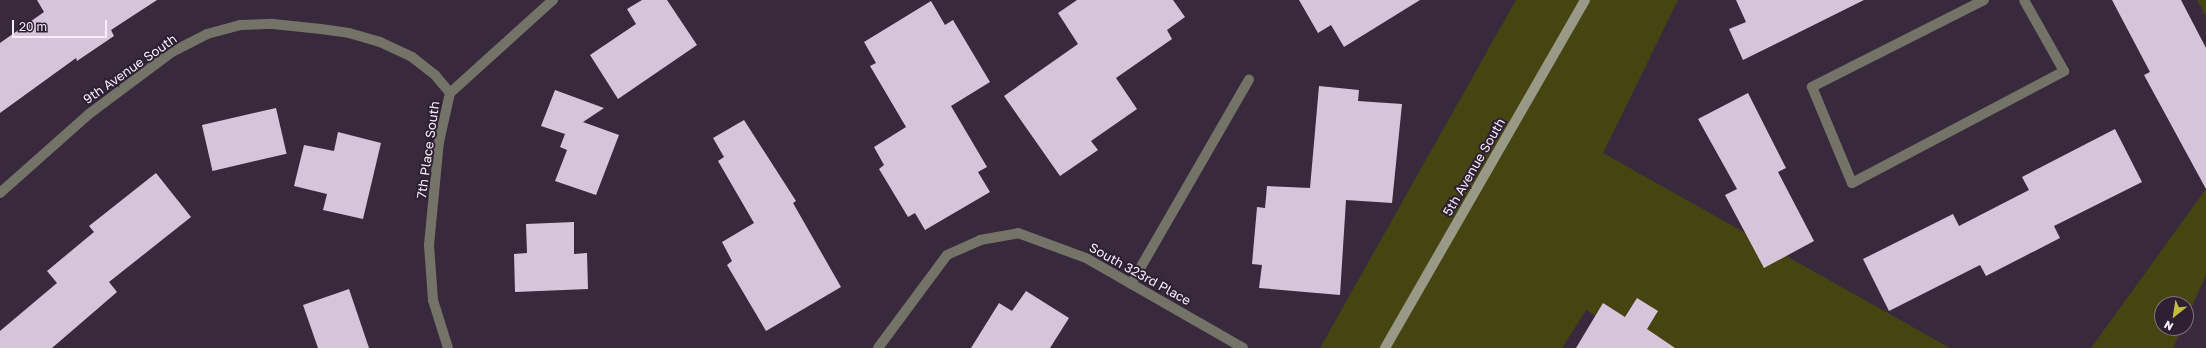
<!DOCTYPE html>
<html>
<head>
<meta charset="utf-8">
<style>
	body { margin:0 }
	#map { position:relative; width:2206px; height:348px; overflow:hidden; background:#382a3c; font-family:"Golos Text",sans-serif }
	div>[style] { position:absolute }
	.green>* { inset:0; background:#464512 }
	.building>* { inset:0; background:#d6c4db; transform-origin:0 0 }
	.lane>* { height:10px; margin:-5px; padding:0 5px; transform-origin:5px; border-radius:5px; background:#737368 }
	.street>* { height:10px; margin:-5px; padding:0 5px; transform-origin:5px; border-radius:5px; background:#737368 }
	.secondary>* { height:10px; margin:-5px; padding:0 5px; transform-origin:5px; border-radius:5px; background:#989987 }
	span { translate:-50% -50%; white-space:nowrap; text-align:center; line-height:1.15; -webkit-text-stroke:4px #2e2032; paint-order:stroke }
	.street-label { font-size:13px; color:#f8eefa }
	.north { position:absolute; left:2154px; top:296px; width:40px; height:40px; box-sizing:border-box; background:#2e2032; border:1px solid #7f7282; border-radius:50%; rotate:210deg; font-size:11px; font-weight:700; line-height:16px; text-align:center; color:#f8eefa }
	.north::after { content:''; display:block; margin:auto; width:14px; height:18px; background:#c2bd3f; clip-path:polygon(50% 0,100% 100%,50% 72%,0 100%) }
	.scale { position:absolute; left:12px; top:20px; width:95px; height:18px; box-sizing:border-box; border:2px solid #f8eefa; border-top:0; padding-left:5px; font-size:12px; line-height:14px; white-space:nowrap; color:#f8eefa; -webkit-text-stroke:3px #2e2032; paint-order:stroke }
</style>
</head>
<body>
<div id="map">
	<div class="green">
		<div style="clip-path:polygon(1516px 0,1678px 0,1603px 153px,1950px 348px,1650px 348px,1586px 310px,1562px 348px,1320px 348px)"></div>
		<div style="clip-path:polygon(2197px 0,2206px 0,2206px 16px)"></div>
		<div style="clip-path:polygon(2206px 189px,2206px 275px,2186px 319px,2186px 304px,2162px 304px,2162px 328px,2182px 328px,2173px 348px,2091px 348px)"></div>
	</div>
	<div class="building">
		<div style="clip-path:polygon(37px 0,157px 0,111px 30px,114px 36px,77px 61px,76px 58px,0 113px,0 43px,44px 12px)"></div>
		<div style="clip-path:polygon(642px 0,667px 0,697px 45px,618px 99px,590px 55px,636px 24px,627px 9px)"></div>
		<div style="clip-path:polygon(1077px 0,1173px 0,1185px 17px,1167px 30px,1172px 39px,1116px 78px,1137px 109px,1091px 141px,1098px 150px,1060px 176px,1004px 96px,1078px 44px,1058px 13px)"></div>
		<div style="clip-path:polygon(1299px 0,1420px 0,1344px 47px,1331px 25px,1318px 33px)"></div>
		<div style="clip-path:polygon(1736px 0,1864px 0,1743px 60px,1729px 29px,1746px 22px)"></div>
		<div style="clip-path:polygon(2112px 0,2181px 0,2206px 48px,2206px 189px,2144px 75px,2150px 72px)"></div>
		<div style="clip-path:polygon(931px 1px,945px 25px,953px 20px,990px 82px,951px 106px,987px 167px,978px 172px,990px 192px,925px 230px,915px 213px,908px 217px,879px 169px,884px 165px,874px 147px,906px 127px,870px 66px,876px 63px,864px 42px)"></div>
		<div style="clip-path:polygon(1319px 86px,1359px 90px,1358px 101px,1402px 104px,1392px 203px,1346px 200px,1340px 295px,1259px 288px,1262px 265px,1252px 264px,1257px 207px,1265px 208px,1267px 186px,1310px 188px)"></div>
		<div style="clip-path:polygon(555px 90px,604px 108px,583px 122px,619px 135px,596px 195px,555px 181px,567px 150px,560px 147px,565px 134px,541px 126px)"></div>
		<div style="clip-path:polygon(1748px 93px,1786px 168px,1778px 172px,1814px 241px,1764px 268px,1725px 195px,1737px 189px,1698px 119px)"></div>
		<div style="left:276px;top:108px;width:47px;height:76px;rotate:77deg"></div>
		<div style="clip-path:polygon(744px 120px,796px 201px,793px 203px,841px 287px,766px 331px,727px 265px,732px 261px,722px 242px,754px 223px,718px 161px,724px 157px,713px 138px)"></div>
		<div style="clip-path:polygon(2115px 129px,2142px 182px,2054px 226px,2060px 238px,1986px 276px,1980px 265px,1889px 311px,1863px 259px,1953px 214px,1959px 226px,2029px 190px,2022px 177px)"></div>
		<div style="clip-path:polygon(338px 132px,381px 143px,363px 219px,323px 210px,327px 194px,294px 186px,304px 145px,334px 151px)"></div>
		<div style="clip-path:polygon(156px 173px,191px 217px,109px 282px,117px 292px,52px 348px,0 348px,0 331px,57px 283px,47px 271px,94px 232px,89px 226px)"></div>
		<div style="clip-path:polygon(574px 222px,574px 254px,587px 253px,588px 289px,515px 292px,514px 254px,527px 253px,526px 224px)"></div>
		<div style="clip-path:polygon(349px 289px,369px 348px,318px 348px,303px 305px)"></div>
		<div style="clip-path:polygon(1026px 291px,1069px 318px,1050px 348px,971px 348px,999px 303px,1012px 311px)"></div>
		<div style="clip-path:polygon(1637px 298px,1658px 311px,1647px 329px,1675px 348px,1576px 348px,1603px 303px,1625px 317px)"></div>
	</div>
	<div class="lane">
		<div style="left:1984px;top:0;width:193px;rotate:153.2deg"></div>
		<div style="left:1812px;top:87px;width:104px;rotate:67.4deg"></div>
		<div style="left:1852px;top:183px;width:240px;rotate:-27.8deg"></div>
		<div style="left:2064px;top:71px;width:81px;rotate:-119.4deg"></div>
		<div style="left:1131px;top:284px;width:236px;rotate:-60deg"></div>
	</div>
	<div class="street">
		<div style="left:0;top:193px;width:119px;rotate:-41.6deg"></div>
		<div style="left:89px;top:114px;width:104px;rotate:-36.8deg"></div>
		<div style="left:172px;top:52px;width:39px;rotate:-27deg"></div>
		<div style="left:207px;top:34px;width:34px;rotate:-15deg"></div>
		<div style="left:240px;top:25px;width:33px;rotate:-2deg"></div>
		<div style="left:273px;top:24px;width:48px;rotate:5.9deg"></div>
		<div style="left:321px;top:29px;width:28px;rotate:8deg"></div>
		<div style="left:349px;top:33px;width:32px;rotate:16deg"></div>
		<div style="left:380px;top:42px;width:35px;rotate:25deg"></div>
		<div style="left:412px;top:57px;width:29px;rotate:38deg"></div>
		<div style="left:435px;top:75px;width:23px;rotate:50deg"></div>
		<div style="left:448px;top:348px;width:50px;rotate:-107.4deg"></div>
		<div style="left:433px;top:300px;width:55px;rotate:-94.2deg"></div>
		<div style="left:429px;top:245px;width:103px;rotate:-84.5deg"></div>
		<div style="left:439px;top:142px;width:50px;rotate:-77.3deg"></div>
		<div style="left:450px;top:93px;width:139px;rotate:-42.1deg"></div>
		<div style="left:878px;top:348px;width:116px;rotate:-53.4deg"></div>
		<div style="left:947px;top:255px;width:36px;rotate:-24deg"></div>
		<div style="left:980px;top:240px;width:39px;rotate:-10deg"></div>
		<div style="left:1018px;top:233px;width:72px;rotate:20.2deg"></div>
		<div style="left:1086px;top:258px;width:181px;rotate:29.8deg"></div>
	</div>
	<div class="secondary">
		<div style="left:1385px;top:348px;width:401px;rotate:-60.1deg"></div>
	</div>
	<div class="street-label">
		<span style="left:130px;top:69px;rotate:-35deg">9th Avenue South</span>
		<span style="left:428px;top:150px;rotate:-82deg">7th Place South</span>
		<span style="left:1474px;top:167px;rotate:-60deg">5th Avenue South</span>
		<span style="left:1140px;top:274px;rotate:29deg">South 323rd Place</span>
	</div>
	<div class="north">N</div>
	<div class="scale">20 m</div>
</div>
</body>
</html>
